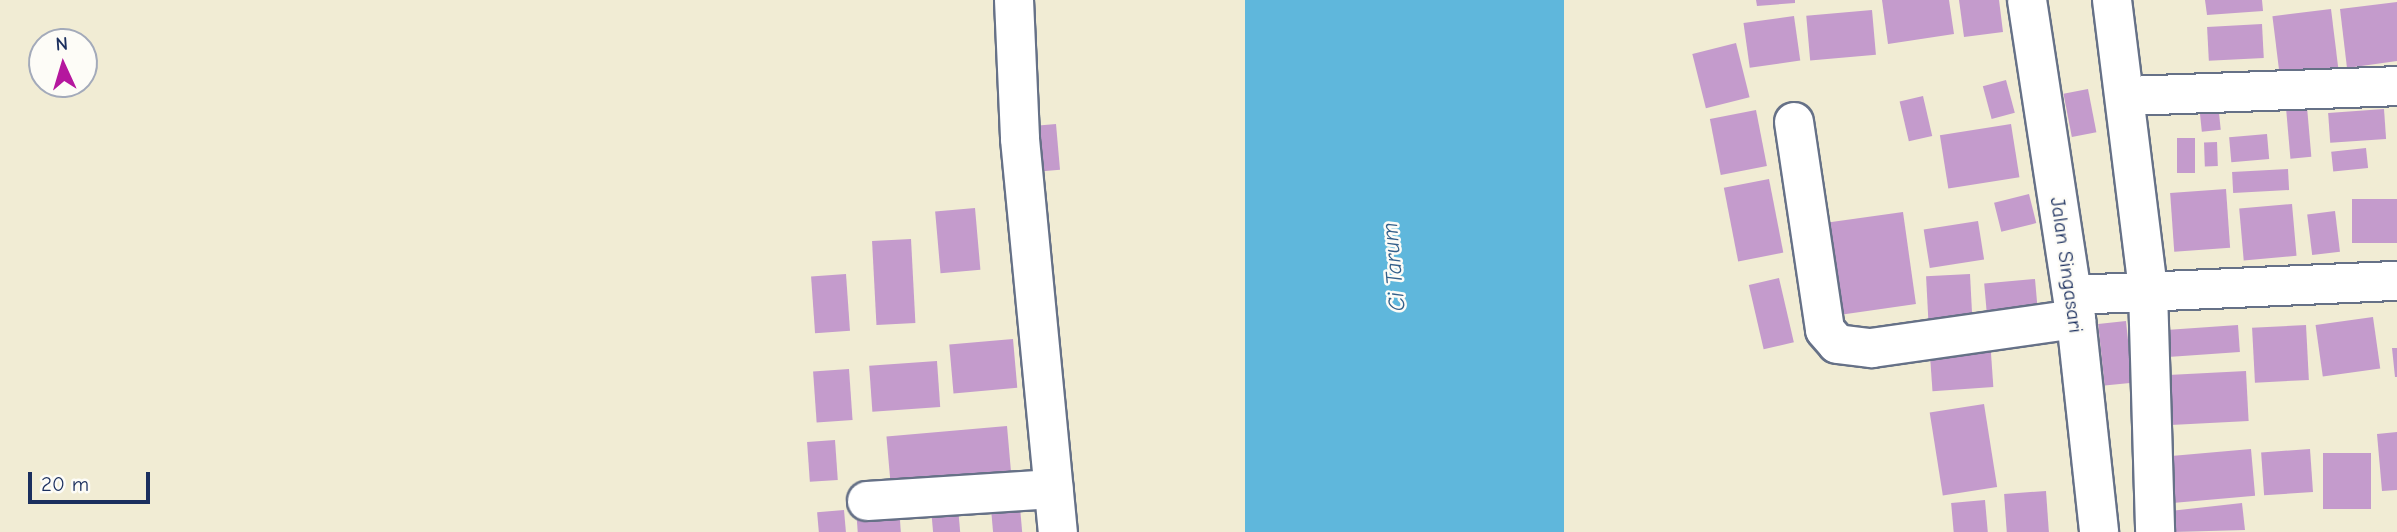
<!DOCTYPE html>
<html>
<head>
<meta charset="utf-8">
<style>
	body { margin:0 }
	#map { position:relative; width:2397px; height:532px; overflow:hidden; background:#f1ecd4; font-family:"Comic Neue",sans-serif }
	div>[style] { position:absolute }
	.water>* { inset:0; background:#5fb7dc; transform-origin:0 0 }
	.building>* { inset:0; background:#c49bcc; transform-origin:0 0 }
	.roads { filter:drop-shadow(2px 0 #667187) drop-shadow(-2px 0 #667187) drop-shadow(0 2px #667187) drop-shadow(0 -2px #667187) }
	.street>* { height:38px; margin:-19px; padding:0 19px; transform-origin:19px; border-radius:19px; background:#fff }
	span { translate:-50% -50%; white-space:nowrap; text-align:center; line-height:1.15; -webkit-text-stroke:5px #fdfcf7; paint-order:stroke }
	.street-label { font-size:21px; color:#1b2f5e }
	.water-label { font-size:23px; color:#335f8a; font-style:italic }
	.north { position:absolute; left:28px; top:28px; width:70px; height:70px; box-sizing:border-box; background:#fdfcf7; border:2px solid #a3aaba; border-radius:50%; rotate:356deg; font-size:19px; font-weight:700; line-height:28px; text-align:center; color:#1b2f5e }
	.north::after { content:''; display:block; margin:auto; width:24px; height:32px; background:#b5179e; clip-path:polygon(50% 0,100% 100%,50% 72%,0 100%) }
	.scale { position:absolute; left:28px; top:472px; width:122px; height:32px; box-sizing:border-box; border:4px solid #1b2f5e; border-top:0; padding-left:9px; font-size:21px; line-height:24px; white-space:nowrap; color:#1b2f5e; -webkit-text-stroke:5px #fdfcf7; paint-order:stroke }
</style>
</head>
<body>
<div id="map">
	<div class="water">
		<div style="left:1245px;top:0;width:319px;height:535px"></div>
	</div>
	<div class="building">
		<div style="clip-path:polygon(1756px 0,1795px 0,1795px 3px,1757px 6px)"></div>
		<div style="clip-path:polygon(1882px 0,1949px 0,1954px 34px,1888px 44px)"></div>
		<div style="clip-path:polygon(1959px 0,1999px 0,2003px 32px,1964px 37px)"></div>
		<div style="clip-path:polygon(2205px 0,2262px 0,2263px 11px,2207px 15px)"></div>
		<div style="clip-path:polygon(2397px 2px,2397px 61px,2347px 68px,2340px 9px)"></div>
		<div style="left:2331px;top:9px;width:59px;height:59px;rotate:83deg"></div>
		<div style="left:1872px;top:10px;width:45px;height:66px;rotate:85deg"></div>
		<div style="left:1794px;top:16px;width:45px;height:51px;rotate:82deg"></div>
		<div style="left:2262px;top:24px;width:34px;height:55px;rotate:87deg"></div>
		<div style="left:1736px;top:43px;width:56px;height:45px;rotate:76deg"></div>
		<div style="left:2006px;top:80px;width:34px;height:24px;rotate:75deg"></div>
		<div style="left:2088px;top:89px;width:44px;height:25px;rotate:79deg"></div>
		<div style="left:2217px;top:94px;width:36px;height:19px;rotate:84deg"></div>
		<div style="left:1923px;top:96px;width:41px;height:24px;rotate:77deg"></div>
		<div style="left:2307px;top:107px;width:50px;height:21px;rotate:85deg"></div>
		<div style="left:2384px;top:109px;width:30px;height:56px;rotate:86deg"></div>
		<div style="left:1756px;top:110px;width:57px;height:47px;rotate:79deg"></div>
		<div style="left:1056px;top:124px;width:46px;height:32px;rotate:85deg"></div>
		<div style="left:2011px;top:124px;width:54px;height:72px;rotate:81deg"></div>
		<div style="left:2267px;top:134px;width:25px;height:38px;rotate:85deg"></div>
		<div style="left:2177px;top:138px;width:18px;height:35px"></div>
		<div style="left:2217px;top:142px;width:24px;height:13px;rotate:88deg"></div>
		<div style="left:2366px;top:148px;width:20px;height:35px;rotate:84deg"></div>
		<div style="left:2288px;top:169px;width:21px;height:56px;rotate:87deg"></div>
		<div style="left:1769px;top:179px;width:75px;height:46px;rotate:79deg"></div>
		<div style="left:2226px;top:189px;width:59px;height:56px;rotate:86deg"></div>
		<div style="left:2029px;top:194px;width:30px;height:36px;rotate:76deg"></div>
		<div style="left:2397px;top:199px;width:44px;height:45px;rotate:90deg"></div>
		<div style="left:2292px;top:204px;width:52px;height:53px;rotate:85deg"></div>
		<div style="left:975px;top:208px;width:62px;height:40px;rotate:85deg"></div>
		<div style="left:2335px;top:211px;width:41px;height:28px;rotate:83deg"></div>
		<div style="left:1903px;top:212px;width:93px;height:74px;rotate:82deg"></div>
		<div style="left:1978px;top:221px;width:39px;height:55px;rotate:81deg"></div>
		<div style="left:911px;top:239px;width:84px;height:39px;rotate:87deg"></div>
		<div style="left:846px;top:274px;width:57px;height:35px;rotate:86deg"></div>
		<div style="left:1970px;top:274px;width:51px;height:44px;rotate:87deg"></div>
		<div style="left:1779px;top:278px;width:66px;height:31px;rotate:77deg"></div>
		<div style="left:2035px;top:279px;width:37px;height:51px;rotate:85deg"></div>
		<div style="left:2373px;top:317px;width:52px;height:58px;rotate:82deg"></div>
		<div style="left:2126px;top:321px;width:62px;height:28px;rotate:84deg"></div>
		<div style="left:2238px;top:325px;width:27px;height:72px;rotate:86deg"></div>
		<div style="left:2306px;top:325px;width:55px;height:54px;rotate:87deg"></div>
		<div style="left:1013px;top:339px;width:49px;height:64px;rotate:85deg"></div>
		<div style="left:1990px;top:339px;width:48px;height:61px;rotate:86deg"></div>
		<div style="clip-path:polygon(2392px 348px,2397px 348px,2397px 377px,2395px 377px)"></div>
		<div style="left:937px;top:361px;width:46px;height:68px;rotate:86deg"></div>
		<div style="left:849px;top:369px;width:51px;height:36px;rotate:86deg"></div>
		<div style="left:2246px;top:371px;width:50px;height:78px;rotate:87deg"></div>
		<div style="left:1984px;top:404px;width:84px;height:55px;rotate:81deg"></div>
		<div style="left:1007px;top:426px;width:46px;height:121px;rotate:85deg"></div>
		<div style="clip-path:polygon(2397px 432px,2397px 490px,2382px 491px,2377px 434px)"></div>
		<div style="left:835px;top:440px;width:40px;height:28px;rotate:86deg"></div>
		<div style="left:2251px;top:449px;width:47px;height:83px;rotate:85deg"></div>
		<div style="left:2310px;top:449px;width:43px;height:49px;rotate:86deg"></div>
		<div style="left:2323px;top:453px;width:48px;height:56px"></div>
		<div style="left:2046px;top:491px;width:41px;height:42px;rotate:86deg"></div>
		<div style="left:1985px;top:500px;width:32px;height:34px;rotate:85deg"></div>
		<div style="clip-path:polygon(2242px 503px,2245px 530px,2173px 532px,2170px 511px)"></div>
		<div style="left:899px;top:506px;width:26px;height:43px;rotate:86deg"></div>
		<div style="left:958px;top:507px;width:25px;height:27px;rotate:85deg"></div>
		<div style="left:1020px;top:507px;width:25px;height:29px;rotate:85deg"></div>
		<div style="left:844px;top:510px;width:22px;height:27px;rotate:85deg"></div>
	</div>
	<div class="roads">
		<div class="street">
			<div style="left:1014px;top:0;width:139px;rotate:87.5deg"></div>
			<div style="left:1020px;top:139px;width:395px;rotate:84.5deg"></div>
			<div style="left:2027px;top:0;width:323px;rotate:81.3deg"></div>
			<div style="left:2076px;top:319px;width:214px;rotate:83.8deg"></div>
			<div style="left:2112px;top:0;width:293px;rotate:82.9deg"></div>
			<div style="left:2148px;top:291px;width:241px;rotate:88.3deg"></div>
			<div style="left:2128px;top:96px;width:269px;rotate:-2.1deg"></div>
			<div style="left:1794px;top:122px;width:210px;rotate:81.5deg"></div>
			<div style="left:1825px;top:330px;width:18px;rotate:49deg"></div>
			<div style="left:1837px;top:344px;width:35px;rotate:7deg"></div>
			<div style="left:1872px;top:348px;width:206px;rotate:-8.1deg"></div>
			<div style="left:2073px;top:295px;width:324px;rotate:-2.5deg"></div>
			<div style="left:867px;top:501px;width:187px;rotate:-3.7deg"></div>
		</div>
	</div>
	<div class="street-label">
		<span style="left:2067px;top:265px;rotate:82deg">Jalan Singasari</span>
	</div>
	<div class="water-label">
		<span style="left:1394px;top:267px;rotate:-95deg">Ci Tarum</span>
	</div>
	<div class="north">N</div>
	<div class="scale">20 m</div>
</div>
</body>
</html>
